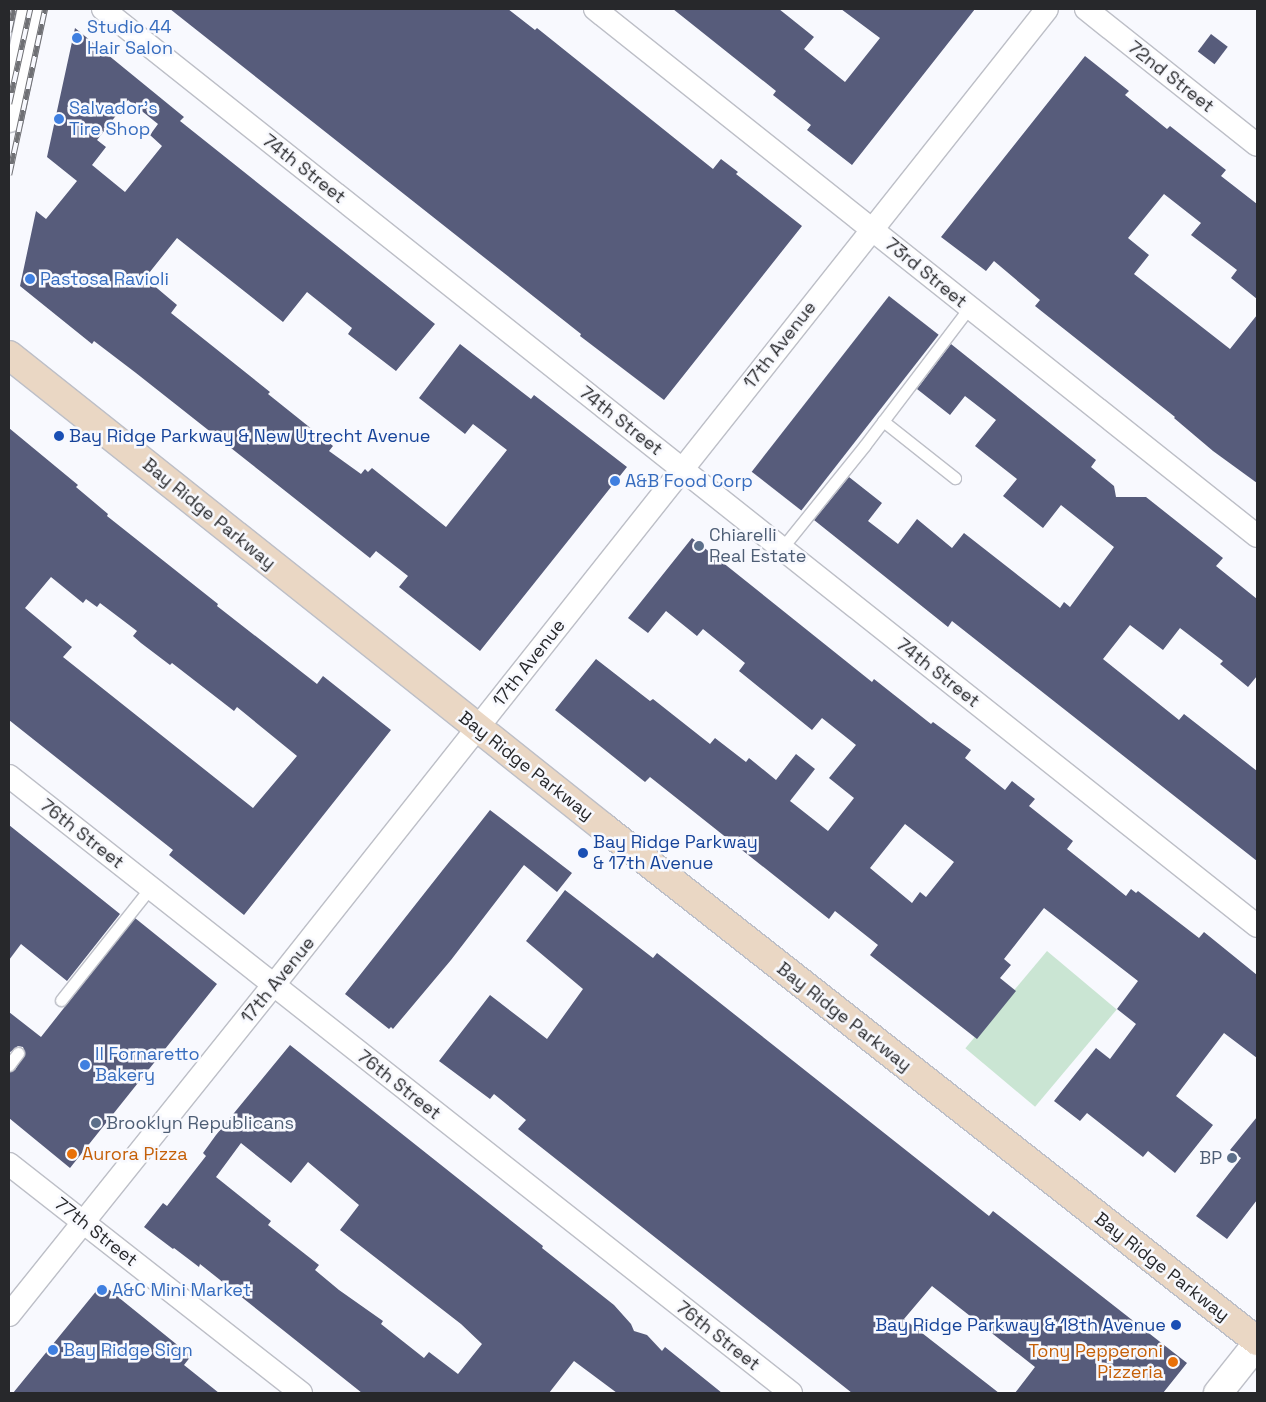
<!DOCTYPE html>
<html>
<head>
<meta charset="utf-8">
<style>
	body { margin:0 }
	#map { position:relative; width:1266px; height:1402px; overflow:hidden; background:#f8f9fe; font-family:"Space Grotesk",sans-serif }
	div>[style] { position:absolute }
	.green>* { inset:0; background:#cae5d3; transform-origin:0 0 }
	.building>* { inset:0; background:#575c7b; transform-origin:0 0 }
	.roads { filter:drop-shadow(1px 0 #bdbfc7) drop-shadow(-1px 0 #bdbfc7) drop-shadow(0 1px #bdbfc7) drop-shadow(0 -1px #bdbfc7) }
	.service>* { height:11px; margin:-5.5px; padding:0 5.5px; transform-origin:5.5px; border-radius:5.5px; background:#fff }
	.minor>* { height:22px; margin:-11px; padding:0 11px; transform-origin:11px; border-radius:11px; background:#fff }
	.tertiary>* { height:28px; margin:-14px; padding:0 14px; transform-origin:14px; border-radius:14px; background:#fff }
	.secondary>* { height:28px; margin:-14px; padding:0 14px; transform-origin:14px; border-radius:14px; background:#ead7c4 }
	.rail>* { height:5.5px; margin-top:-2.75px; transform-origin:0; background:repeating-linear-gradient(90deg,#f8f9fe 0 11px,#6f7074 0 22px); box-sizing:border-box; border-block:1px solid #6f7074 }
	.dots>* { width:14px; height:14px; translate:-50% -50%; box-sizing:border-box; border:2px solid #f8f9fe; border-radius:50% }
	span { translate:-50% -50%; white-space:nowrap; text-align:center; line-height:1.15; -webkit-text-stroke:5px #f8f9fe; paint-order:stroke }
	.shop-label { font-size:18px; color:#366cbe }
	.left { translate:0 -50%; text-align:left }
	.street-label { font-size:18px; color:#27282b }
	.transit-label { font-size:18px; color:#164399 }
	.right { translate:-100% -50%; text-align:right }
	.service-label { font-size:18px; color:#4e5e75 }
	.food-label { font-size:18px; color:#c56008 }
	.frame { position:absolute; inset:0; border:10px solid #27282b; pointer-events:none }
</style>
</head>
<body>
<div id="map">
	<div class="green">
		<div style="left:1047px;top:951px;width:91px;height:127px;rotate:40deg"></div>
	</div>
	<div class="building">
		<div style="clip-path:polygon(170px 9px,508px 9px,535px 30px,537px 28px,713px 169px,721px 159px,738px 172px,736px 174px,802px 226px,664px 400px,580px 336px,581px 334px)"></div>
		<div style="clip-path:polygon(673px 9px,779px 9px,814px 37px,804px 49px,845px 82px,880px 38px,841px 9px,975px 9px,852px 165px,807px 130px,811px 125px,773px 95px,776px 91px)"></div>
		<div style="clip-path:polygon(evenodd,75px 28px,184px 117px,180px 121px,435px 324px,396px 371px,348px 334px,352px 328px,307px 292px,283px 322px,177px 238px,145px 278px,177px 305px,171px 313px,270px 392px,268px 394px,333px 446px,329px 451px,361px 474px,365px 469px,368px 472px,372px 468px,446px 527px,507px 450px,473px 424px,465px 434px,419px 398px,460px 344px,531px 399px,534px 395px,627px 467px,480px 651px,399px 587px,408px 576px,376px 551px,370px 558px,136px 373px,94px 341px,92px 344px,20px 286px,36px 211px,46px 219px,77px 181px,47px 157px,75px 28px,128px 100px,158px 124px,150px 135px,162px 146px,125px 192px,92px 165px,106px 147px,97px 140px,128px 100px)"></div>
		<div style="left:1211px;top:34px;width:21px;height:22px;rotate:37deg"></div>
		<div style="clip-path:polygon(1085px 56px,1129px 91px,1125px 95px,1167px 129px,1170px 126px,1226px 170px,1221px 176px,1257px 204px,1257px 299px,1231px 278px,1237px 270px,1191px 235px,1201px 223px,1164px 194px,1128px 238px,1149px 255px,1134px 274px,1230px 349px,1257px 315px,1257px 483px,1213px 451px,1174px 418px,1175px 417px,1035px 306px,1040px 300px,994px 261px,986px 271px,941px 237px)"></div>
		<div style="left:889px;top:296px;width:63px;height:223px;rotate:38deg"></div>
		<div style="clip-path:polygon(951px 344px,1096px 460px,1091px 467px,1114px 486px,1116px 497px,1146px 497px,1223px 558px,1216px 566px,1257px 599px,1257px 676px,1248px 687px,1220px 664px,1223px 661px,1180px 628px,1163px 650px,1130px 625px,1103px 659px,1179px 720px,1184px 714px,1257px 771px,1257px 861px,952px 621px,948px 627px,814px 520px,849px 477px,882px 503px,868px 521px,898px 544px,917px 519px,952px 548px,964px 533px,1060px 608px,1064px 602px,1070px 607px,1114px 547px,1061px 505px,1043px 528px,1003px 496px,1017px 479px,975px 446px,996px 420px,965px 396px,950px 415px,917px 389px)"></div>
		<div style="clip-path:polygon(evenodd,9px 428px,78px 485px,76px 487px,108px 514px,107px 516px,218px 604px,217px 606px,317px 684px,323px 676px,391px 730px,244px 915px,169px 855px,173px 850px,9px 720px,9px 428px,51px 577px,83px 603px,86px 599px,97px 607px,100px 603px,137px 631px,133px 636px,141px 643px,170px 665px,172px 663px,234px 711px,237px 707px,297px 756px,253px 808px,63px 657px,72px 647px,25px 608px,51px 577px)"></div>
		<div style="clip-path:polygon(evenodd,692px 538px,872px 682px,874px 679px,931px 724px,933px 722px,971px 750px,965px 758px,1005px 790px,1012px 781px,1035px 799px,1029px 806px,1073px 841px,1067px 849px,1126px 896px,1131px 889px,1136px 893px,1138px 891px,1199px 938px,1204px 932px,1257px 975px,1257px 1058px,1224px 1033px,1176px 1096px,1213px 1125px,1175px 1173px,1148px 1151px,1143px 1157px,1087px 1113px,1080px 1121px,1054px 1101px,1096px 1048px,1110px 1059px,1136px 1024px,1117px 1009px,1138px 981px,1044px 908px,1004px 959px,1011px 965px,1000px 978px,1016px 991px,977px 1039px,870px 955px,878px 945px,835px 911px,829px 919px,650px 777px,645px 782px,555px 710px,596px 659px,650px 701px,653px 699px,710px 744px,715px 738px,746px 762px,749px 758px,776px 780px,796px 754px,815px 769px,790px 801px,828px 831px,854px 798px,829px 778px,856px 745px,822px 718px,812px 730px,739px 671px,745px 663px,703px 629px,697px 636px,666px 611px,648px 633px,628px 618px,692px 538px,905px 824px,954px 862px,926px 897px,920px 892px,912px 903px,870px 868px,905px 824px)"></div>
		<div style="clip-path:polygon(490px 810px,572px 873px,557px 892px,524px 865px,451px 960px,393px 1029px,391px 1027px,389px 1029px,345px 994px)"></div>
		<div style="clip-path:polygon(9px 825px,120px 914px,67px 981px,21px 944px,9px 960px)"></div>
		<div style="clip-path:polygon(565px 890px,653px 958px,657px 953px,989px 1216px,993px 1211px,1187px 1363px,1163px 1393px,1015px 1393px,1035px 1367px,932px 1286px,904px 1319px,999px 1393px,852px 1393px,518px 1129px,526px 1120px,494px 1094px,490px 1099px,439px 1061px,490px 995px,547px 1039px,583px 989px,526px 941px)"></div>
		<div style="clip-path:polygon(135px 918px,217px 984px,70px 1168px,9px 1118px,9px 1072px,15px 1070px,25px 1053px,23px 1047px,18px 1046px,9px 1053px,9px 1012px,41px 1037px)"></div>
		<div style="clip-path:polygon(evenodd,290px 1045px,543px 1246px,542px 1248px,614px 1305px,631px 1324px,634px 1331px,647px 1335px,662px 1351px,665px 1347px,722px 1393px,617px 1393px,574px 1361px,549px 1393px,362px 1393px,200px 1264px,199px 1267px,174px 1248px,173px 1249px,144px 1227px,163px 1203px,167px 1206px,206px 1156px,203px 1153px,216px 1135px,290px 1045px,241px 1143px,291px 1183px,308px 1162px,359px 1205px,340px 1230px,461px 1324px,482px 1344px,458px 1374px,429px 1352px,424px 1358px,381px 1324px,383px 1321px,339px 1290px,315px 1270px,319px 1265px,268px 1225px,271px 1221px,216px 1177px,241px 1143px)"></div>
		<div style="clip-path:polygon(1257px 1117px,1257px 1200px,1227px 1239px,1196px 1216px,1241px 1158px,1230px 1150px)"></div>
		<div style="clip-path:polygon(102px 1284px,191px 1356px,184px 1365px,219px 1393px,13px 1393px)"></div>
	</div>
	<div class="roads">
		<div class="service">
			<div style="left:883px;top:421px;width:92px;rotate:38.4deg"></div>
			<div style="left:782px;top:548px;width:132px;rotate:-51.1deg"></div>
			<div style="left:865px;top:445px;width:172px;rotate:-52.8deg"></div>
			<div style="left:61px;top:1000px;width:143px;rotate:-51.5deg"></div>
			<div style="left:9px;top:1065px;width:15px;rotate:-53deg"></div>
		</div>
		<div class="minor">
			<div style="left:103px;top:9px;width:1474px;rotate:38.47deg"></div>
			<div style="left:595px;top:9px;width:846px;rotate:38.52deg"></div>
			<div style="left:1086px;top:9px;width:218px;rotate:38.5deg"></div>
			<div style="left:9px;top:776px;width:996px;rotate:38.27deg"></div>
			<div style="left:9px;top:1164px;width:371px;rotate:38.1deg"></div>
			<div style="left:9px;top:1315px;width:422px;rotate:-51.3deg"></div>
			<div style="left:273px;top:986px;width:1246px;rotate:-51.61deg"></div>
		</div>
		<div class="tertiary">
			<div style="left:9px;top:118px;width:111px;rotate:-78.1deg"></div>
			<div style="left:1218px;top:1393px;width:63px;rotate:-51.5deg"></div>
		</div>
		<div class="secondary">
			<div style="left:9px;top:355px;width:759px;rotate:38.47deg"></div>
			<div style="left:603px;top:827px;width:832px;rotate:38.16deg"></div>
		</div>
	</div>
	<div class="rail">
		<div style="left:9px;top:32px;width:24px;rotate:-78deg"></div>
		<div style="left:9px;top:104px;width:97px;rotate:-77.5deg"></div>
		<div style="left:9px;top:175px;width:170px;rotate:-77.8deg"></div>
	</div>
	<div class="dots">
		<div style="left:77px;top:38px;background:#3f7fe0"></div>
		<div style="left:59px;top:119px;background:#3f7fe0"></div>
		<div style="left:30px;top:279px;background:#3f7fe0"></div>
		<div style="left:59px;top:436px;background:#1a4fb4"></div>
		<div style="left:615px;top:481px;background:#3f7fe0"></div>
		<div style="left:699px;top:546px;background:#5c6f8a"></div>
		<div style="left:583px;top:853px;background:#1a4fb4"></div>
		<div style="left:85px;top:1065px;background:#3f7fe0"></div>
		<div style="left:96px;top:1123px;background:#5c6f8a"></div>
		<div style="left:72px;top:1154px;background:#e8710a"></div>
		<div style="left:1232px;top:1158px;background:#5c6f8a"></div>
		<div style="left:102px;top:1290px;background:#3f7fe0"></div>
		<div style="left:1176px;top:1325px;background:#1a4fb4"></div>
		<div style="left:53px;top:1350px;background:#3f7fe0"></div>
		<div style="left:1173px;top:1362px;background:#e8710a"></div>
	</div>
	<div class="shop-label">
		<span class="left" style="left:87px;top:38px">Studio 44<br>Hair Salon</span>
		<span class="left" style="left:69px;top:119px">Salvador's<br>Tire Shop</span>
		<span class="left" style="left:40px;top:279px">Pastosa Ravioli</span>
		<span class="left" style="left:625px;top:481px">A&amp;B Food Corp</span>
		<span class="left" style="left:95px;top:1065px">Il Fornaretto<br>Bakery</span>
		<span class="left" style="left:112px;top:1290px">A&amp;C Mini Market</span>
		<span class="left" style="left:63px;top:1350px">Bay Ridge Sign</span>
	</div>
	<div class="street-label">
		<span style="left:1171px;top:77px;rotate:38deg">72nd Street</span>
		<span style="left:304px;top:169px;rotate:38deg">74th Street</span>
		<span style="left:926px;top:273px;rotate:39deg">73rd Street</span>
		<span style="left:780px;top:345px;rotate:-52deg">17th Avenue</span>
		<span style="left:621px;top:421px;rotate:38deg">74th Street</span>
		<span style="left:209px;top:514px;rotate:39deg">Bay Ridge Parkway</span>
		<span style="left:529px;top:663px;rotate:-52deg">17th Avenue</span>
		<span style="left:938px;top:673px;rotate:38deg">74th Street</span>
		<span style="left:526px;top:766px;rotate:38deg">Bay Ridge Parkway</span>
		<span style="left:82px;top:834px;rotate:38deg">76th Street</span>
		<span style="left:278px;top:980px;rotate:-51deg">17th Avenue</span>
		<span style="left:844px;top:1017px;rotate:38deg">Bay Ridge Parkway</span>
		<span style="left:399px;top:1085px;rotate:38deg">76th Street</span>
		<span style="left:96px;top:1232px;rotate:38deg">77th Street</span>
		<span style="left:1162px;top:1267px;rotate:38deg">Bay Ridge Parkway</span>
		<span style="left:718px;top:1336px;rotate:38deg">76th Street</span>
	</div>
	<div class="transit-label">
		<span class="left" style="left:69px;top:436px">Bay Ridge Parkway &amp; New Utrecht Avenue</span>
		<span class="left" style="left:593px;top:853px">Bay Ridge Parkway<br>&amp; 17th Avenue</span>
		<span class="right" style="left:1166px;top:1325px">Bay Ridge Parkway &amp; 18th Avenue</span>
	</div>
	<div class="service-label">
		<span class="left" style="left:709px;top:546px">Chiarelli<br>Real Estate</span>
		<span class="left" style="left:106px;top:1123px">Brooklyn Republicans</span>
		<span class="right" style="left:1222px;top:1158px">BP</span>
	</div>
	<div class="food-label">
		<span class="left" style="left:82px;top:1154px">Aurora Pizza</span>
		<span class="right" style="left:1163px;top:1362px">Tony Pepperoni<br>Pizzeria</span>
	</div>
	<div class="frame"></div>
</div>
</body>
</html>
